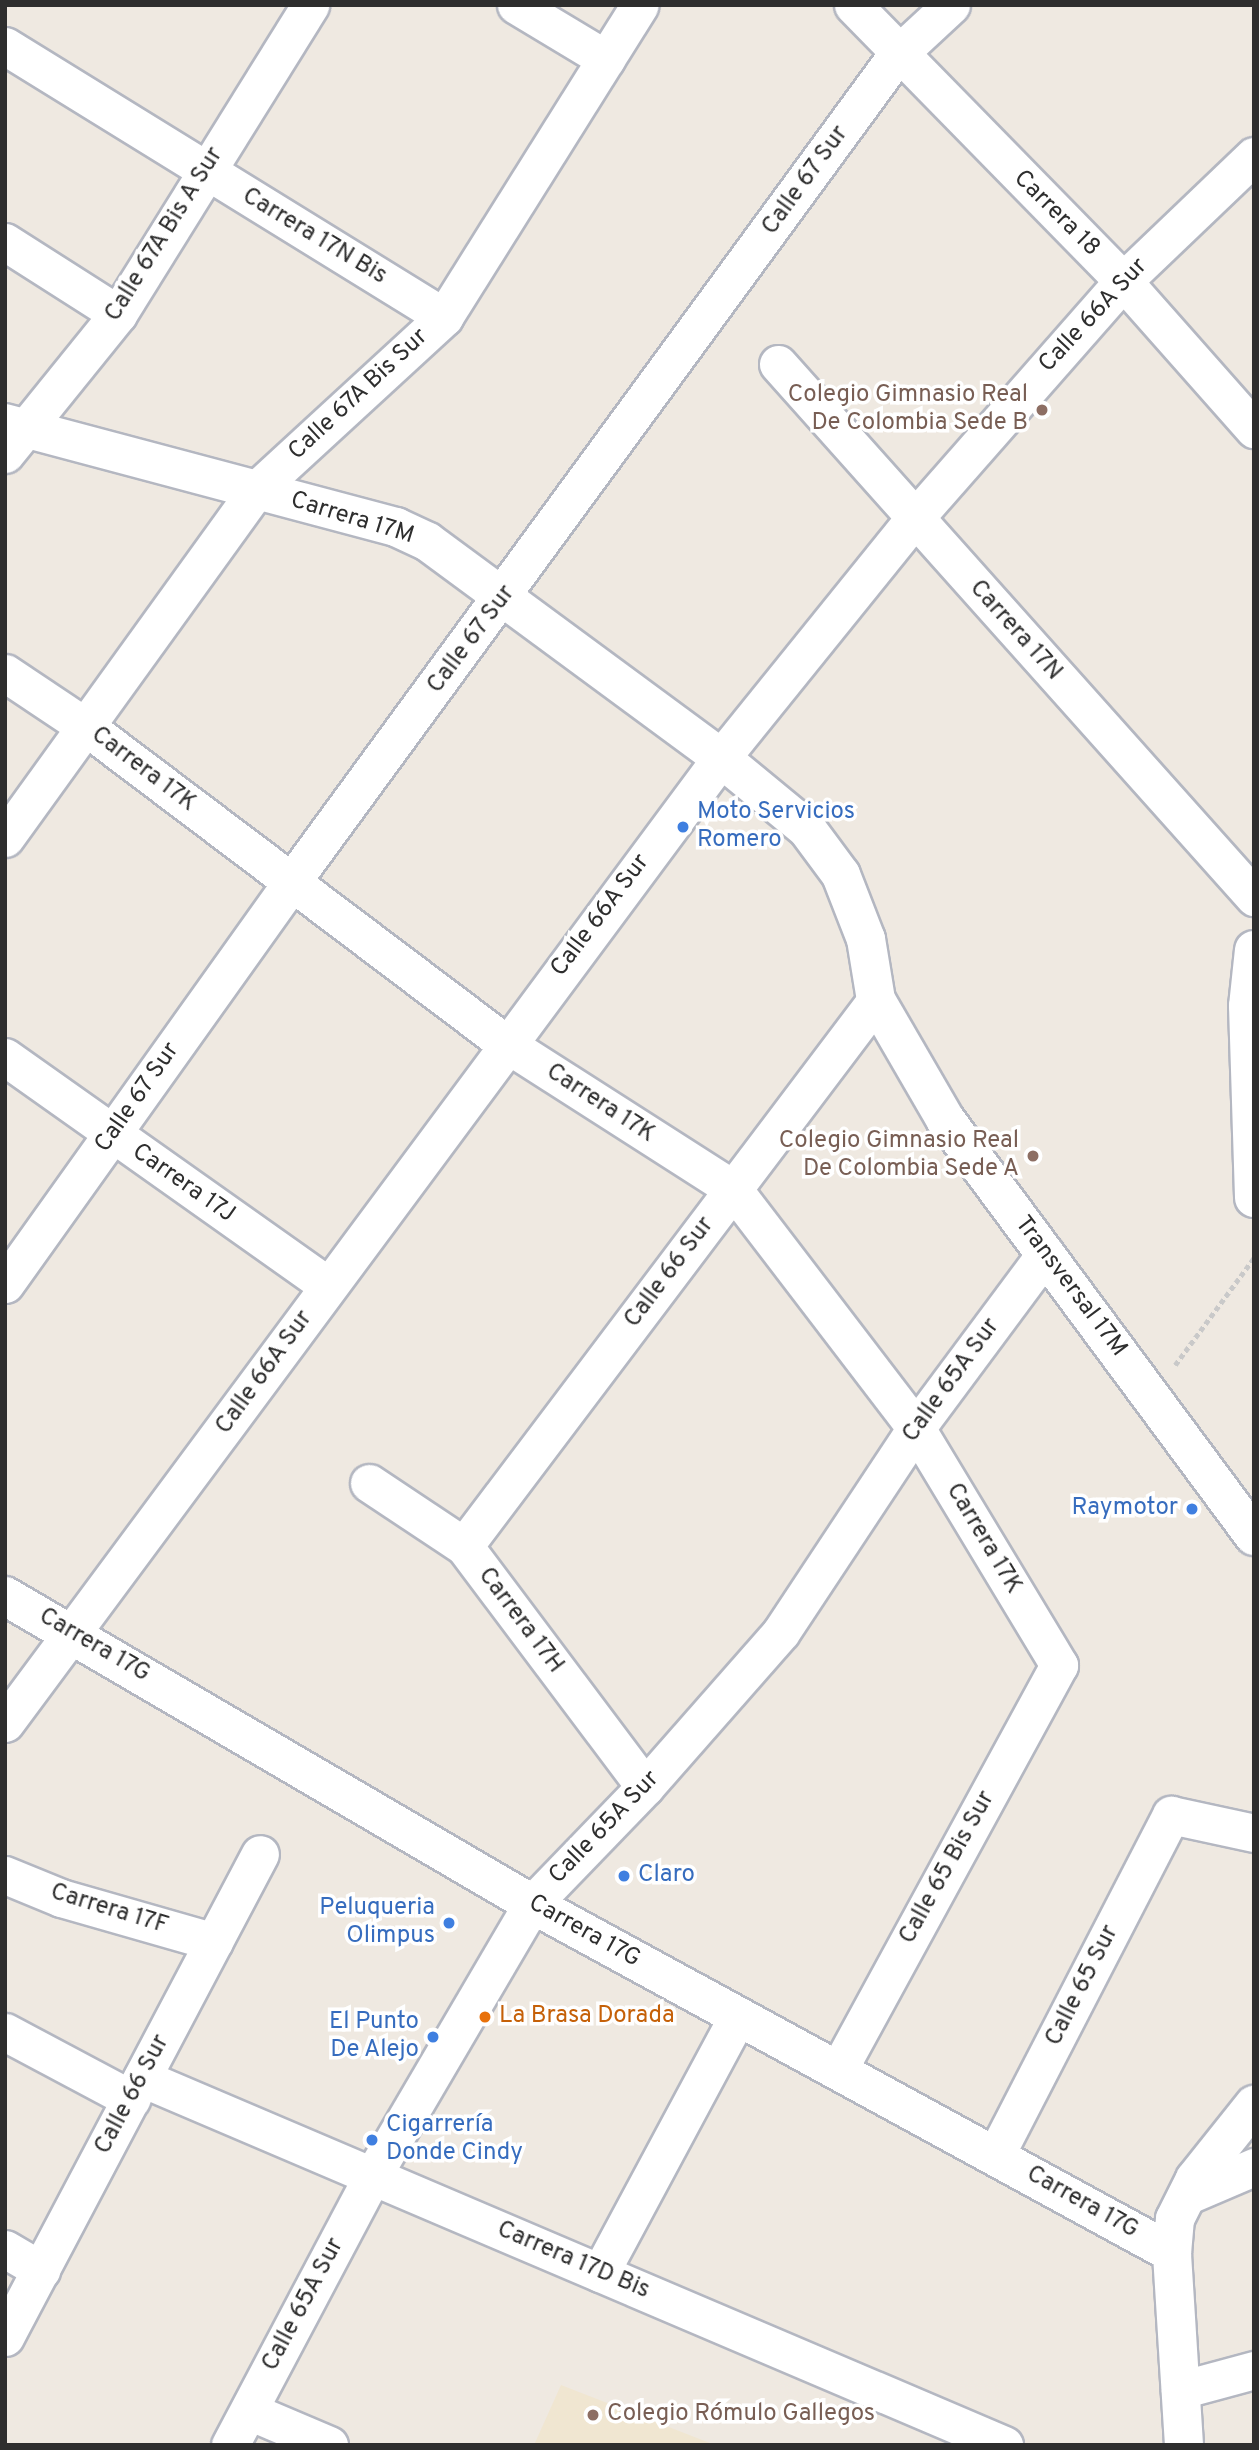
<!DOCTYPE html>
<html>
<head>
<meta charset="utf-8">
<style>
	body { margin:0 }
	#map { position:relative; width:1259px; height:2450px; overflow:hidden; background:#efe9e1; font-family:Overpass,sans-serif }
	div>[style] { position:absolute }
	.education>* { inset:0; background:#f0e6d1 }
	.path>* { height:4.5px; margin-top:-2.25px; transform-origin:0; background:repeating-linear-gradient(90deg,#c9c9c9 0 5px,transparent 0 8.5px) }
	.roads { filter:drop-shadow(2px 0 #b4b7c1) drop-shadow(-2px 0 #b4b7c1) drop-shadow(0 2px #b4b7c1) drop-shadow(0 -2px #b4b7c1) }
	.street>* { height:37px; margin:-18.5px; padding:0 18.5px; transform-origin:18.5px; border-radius:18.5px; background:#fff }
	.secondary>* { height:38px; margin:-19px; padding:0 19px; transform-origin:19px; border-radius:19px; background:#fff }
	.dots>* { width:19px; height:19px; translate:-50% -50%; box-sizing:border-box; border:4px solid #fff; border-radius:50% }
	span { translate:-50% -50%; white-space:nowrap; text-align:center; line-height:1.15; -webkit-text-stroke:7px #fff; paint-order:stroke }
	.street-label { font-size:24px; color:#2e2e2e }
	.education-label { font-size:24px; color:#785e54 }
	.right { translate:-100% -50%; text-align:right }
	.left { translate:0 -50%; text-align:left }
	.shop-label { font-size:24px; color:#366cbe }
	.food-label { font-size:24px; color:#c56008 }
	.frame { position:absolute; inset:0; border:7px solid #2e2e2e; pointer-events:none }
</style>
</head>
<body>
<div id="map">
	<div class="education">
		<div style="clip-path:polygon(561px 2385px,715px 2445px,534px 2445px)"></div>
	</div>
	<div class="path">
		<div style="left:1175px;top:1365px;width:133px;rotate:-53.6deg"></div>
	</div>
	<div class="roads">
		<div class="street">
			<div style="left:516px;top:5px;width:105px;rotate:31deg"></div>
			<div style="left:853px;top:5px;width:386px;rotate:45.6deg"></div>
			<div style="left:1123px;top:281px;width:198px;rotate:48.5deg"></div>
			<div style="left:5px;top:46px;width:516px;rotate:31.69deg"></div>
			<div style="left:5px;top:242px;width:134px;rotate:32.5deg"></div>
			<div style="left:778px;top:364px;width:715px;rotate:48.23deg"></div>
			<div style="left:5px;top:454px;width:180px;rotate:-51.1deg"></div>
			<div style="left:118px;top:314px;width:364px;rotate:-58.1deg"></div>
			<div style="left:5px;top:673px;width:101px;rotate:33.7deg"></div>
			<div style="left:89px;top:729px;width:521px;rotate:37.05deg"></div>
			<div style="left:505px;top:1043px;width:271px;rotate:32.6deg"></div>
			<div style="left:733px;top:1189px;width:301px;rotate:52.6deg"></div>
			<div style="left:916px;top:1428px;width:277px;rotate:58.9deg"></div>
			<div style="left:1059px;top:1665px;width:461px;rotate:118.6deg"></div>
			<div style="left:5px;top:838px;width:428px;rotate:-54.2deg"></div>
			<div style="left:255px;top:491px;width:257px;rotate:-42.6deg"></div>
			<div style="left:444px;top:317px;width:368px;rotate:-57.9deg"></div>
			<div style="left:5px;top:1057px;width:396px;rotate:35.3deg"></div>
			<div style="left:5px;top:1284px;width:495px;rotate:-54.5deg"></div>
			<div style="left:292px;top:881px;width:1022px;rotate:-53.79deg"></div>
			<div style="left:896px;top:56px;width:75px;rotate:-42.8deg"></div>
			<div style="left:369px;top:1483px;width:114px;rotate:33.6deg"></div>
			<div style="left:464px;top:1546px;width:301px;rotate:53.1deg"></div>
			<div style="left:464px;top:1546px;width:684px;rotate:-52.96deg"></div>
			<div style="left:5px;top:1723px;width:1202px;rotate:-53.43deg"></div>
			<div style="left:721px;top:758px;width:307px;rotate:-51.1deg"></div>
			<div style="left:914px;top:519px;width:317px;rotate:-48.7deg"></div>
			<div style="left:1123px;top:281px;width:181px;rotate:-43.7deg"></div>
			<div style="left:5px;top:1875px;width:61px;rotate:22.3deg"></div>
			<div style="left:61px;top:1898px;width:159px;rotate:16deg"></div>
			<div style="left:5px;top:2032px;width:143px;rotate:28deg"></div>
			<div style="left:142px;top:2078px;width:937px;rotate:23.06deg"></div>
			<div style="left:995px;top:2156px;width:384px;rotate:-62.7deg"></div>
			<div style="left:1171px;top:1815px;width:85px;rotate:12.2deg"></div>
			<div style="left:1186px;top:2196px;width:74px;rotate:-23.1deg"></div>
			<div style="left:5px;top:2249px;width:42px;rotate:30.3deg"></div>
			<div style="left:600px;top:2273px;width:292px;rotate:-61.8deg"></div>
			<div style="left:5px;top:2337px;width:546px;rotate:-62.17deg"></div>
			<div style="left:1180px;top:2390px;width:77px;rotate:-15.1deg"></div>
			<div style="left:249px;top:2411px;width:87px;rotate:23deg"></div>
			<div style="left:230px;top:2445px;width:306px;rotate:-62.1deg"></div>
			<div style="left:373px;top:2175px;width:314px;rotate:-59.6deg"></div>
			<div style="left:532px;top:1904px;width:163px;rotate:-46deg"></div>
			<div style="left:645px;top:1787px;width:206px;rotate:-48.7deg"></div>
			<div style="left:781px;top:1632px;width:245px;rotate:-56.5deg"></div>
			<div style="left:916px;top:1428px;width:217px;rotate:-53.4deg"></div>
		</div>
		<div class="secondary">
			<div style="left:5px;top:423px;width:405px;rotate:14.9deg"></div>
			<div style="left:396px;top:527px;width:35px;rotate:25deg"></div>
			<div style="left:428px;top:542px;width:364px;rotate:36.4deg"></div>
			<div style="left:721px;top:758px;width:112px;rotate:39.5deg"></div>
			<div style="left:807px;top:829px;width:57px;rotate:53.5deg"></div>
			<div style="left:841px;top:875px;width:69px;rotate:68.7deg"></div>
			<div style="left:866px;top:939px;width:62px;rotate:80.7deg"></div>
			<div style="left:876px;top:1000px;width:138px;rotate:59.9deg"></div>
			<div style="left:945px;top:1119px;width:519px;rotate:53.46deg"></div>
			<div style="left:1254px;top:950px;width:56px;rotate:96.1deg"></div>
			<div style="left:1248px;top:1006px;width:192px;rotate:88.2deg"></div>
			<div style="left:5px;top:1596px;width:610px;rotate:30.3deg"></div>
			<div style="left:532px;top:1904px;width:729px;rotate:28.6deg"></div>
			<div style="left:1184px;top:2445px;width:192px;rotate:-93.6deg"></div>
			<div style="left:1172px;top:2253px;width:34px;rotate:-85deg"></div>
			<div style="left:1175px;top:2219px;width:45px;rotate:-63.4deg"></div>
			<div style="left:1195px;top:2179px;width:95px;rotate:-51.4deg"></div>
		</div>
	</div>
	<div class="dots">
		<div style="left:1042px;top:410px;background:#8d6e63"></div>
		<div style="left:683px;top:827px;background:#3f7fe0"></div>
		<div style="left:1033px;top:1156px;background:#8d6e63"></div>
		<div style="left:1192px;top:1509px;background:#3f7fe0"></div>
		<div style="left:624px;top:1876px;background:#3f7fe0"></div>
		<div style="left:449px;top:1923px;background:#3f7fe0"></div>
		<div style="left:485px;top:2017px;background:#e8710a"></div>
		<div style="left:433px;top:2037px;background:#3f7fe0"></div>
		<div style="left:372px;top:2140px;background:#3f7fe0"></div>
		<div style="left:593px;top:2415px;background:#8d6e63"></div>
	</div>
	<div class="street-label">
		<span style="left:806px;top:181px;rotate:-54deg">Calle 67 Sur</span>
		<span style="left:1056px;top:214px;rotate:45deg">Carrera 18</span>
		<span style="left:165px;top:235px;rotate:-58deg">Calle 67A Bis A Sur</span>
		<span style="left:314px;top:237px;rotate:31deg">Carrera 17N Bis</span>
		<span style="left:1094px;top:316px;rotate:-47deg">Calle 66A Sur</span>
		<span style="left:359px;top:395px;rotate:-43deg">Calle 67A Bis Sur</span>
		<span style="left:352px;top:519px;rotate:17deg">Carrera 17M</span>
		<span style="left:1015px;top:631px;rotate:48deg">Carrera 17N</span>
		<span style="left:472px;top:640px;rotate:-53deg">Calle 67 Sur</span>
		<span style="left:143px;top:770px;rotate:37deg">Carrera 17K</span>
		<span style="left:601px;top:916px;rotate:-53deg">Calle 66A Sur</span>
		<span style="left:138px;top:1098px;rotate:-55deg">Calle 67 Sur</span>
		<span style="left:600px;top:1104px;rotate:33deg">Carrera 17K</span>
		<span style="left:183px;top:1184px;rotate:35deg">Carrera 17J</span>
		<span style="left:670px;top:1273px;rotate:-53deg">Calle 66 Sur</span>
		<span style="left:1070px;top:1287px;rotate:53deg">Transversal 17M</span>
		<span style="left:265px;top:1373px;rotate:-54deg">Calle 66A Sur</span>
		<span style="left:952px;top:1381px;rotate:-54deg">Calle 65A Sur</span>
		<span style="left:983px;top:1539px;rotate:59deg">Carrera 17K</span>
		<span style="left:520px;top:1621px;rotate:53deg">Carrera 17H</span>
		<span style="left:94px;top:1646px;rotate:30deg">Carrera 17G</span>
		<span style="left:605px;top:1828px;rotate:-46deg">Calle 65A Sur</span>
		<span style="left:948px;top:1868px;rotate:-61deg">Calle 65 Bis Sur</span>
		<span style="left:109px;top:1910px;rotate:17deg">Carrera 17F</span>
		<span style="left:584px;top:1932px;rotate:29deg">Carrera 17G</span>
		<span style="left:1083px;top:1986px;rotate:-63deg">Calle 65 Sur</span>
		<span style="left:133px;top:2095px;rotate:-62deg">Calle 66 Sur</span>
		<span style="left:1082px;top:2203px;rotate:29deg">Carrera 17G</span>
		<span style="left:573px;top:2261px;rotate:23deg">Carrera 17D Bis</span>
		<span style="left:304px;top:2305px;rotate:-62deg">Calle 65A Sur</span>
	</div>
	<div class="education-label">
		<span class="right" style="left:1028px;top:410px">Colegio Gimnasio Real<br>De Colombia Sede B</span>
		<span class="right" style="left:1019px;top:1156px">Colegio Gimnasio Real<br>De Colombia Sede A</span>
		<span class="left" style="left:607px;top:2415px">Colegio Rómulo Gallegos</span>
	</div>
	<div class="shop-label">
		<span class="left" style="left:697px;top:827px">Moto Servicios<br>Romero</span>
		<span class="right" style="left:1178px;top:1509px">Raymotor</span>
		<span class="left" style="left:638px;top:1876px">Claro</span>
		<span class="right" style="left:435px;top:1923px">Peluqueria<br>Olimpus</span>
		<span class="right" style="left:419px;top:2037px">El Punto<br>De Alejo</span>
		<span class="left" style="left:386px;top:2140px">Cigarrería<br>Donde Cindy</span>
	</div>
	<div class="food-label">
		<span class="left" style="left:499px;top:2017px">La Brasa Dorada</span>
	</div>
	<div class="frame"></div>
</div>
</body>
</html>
